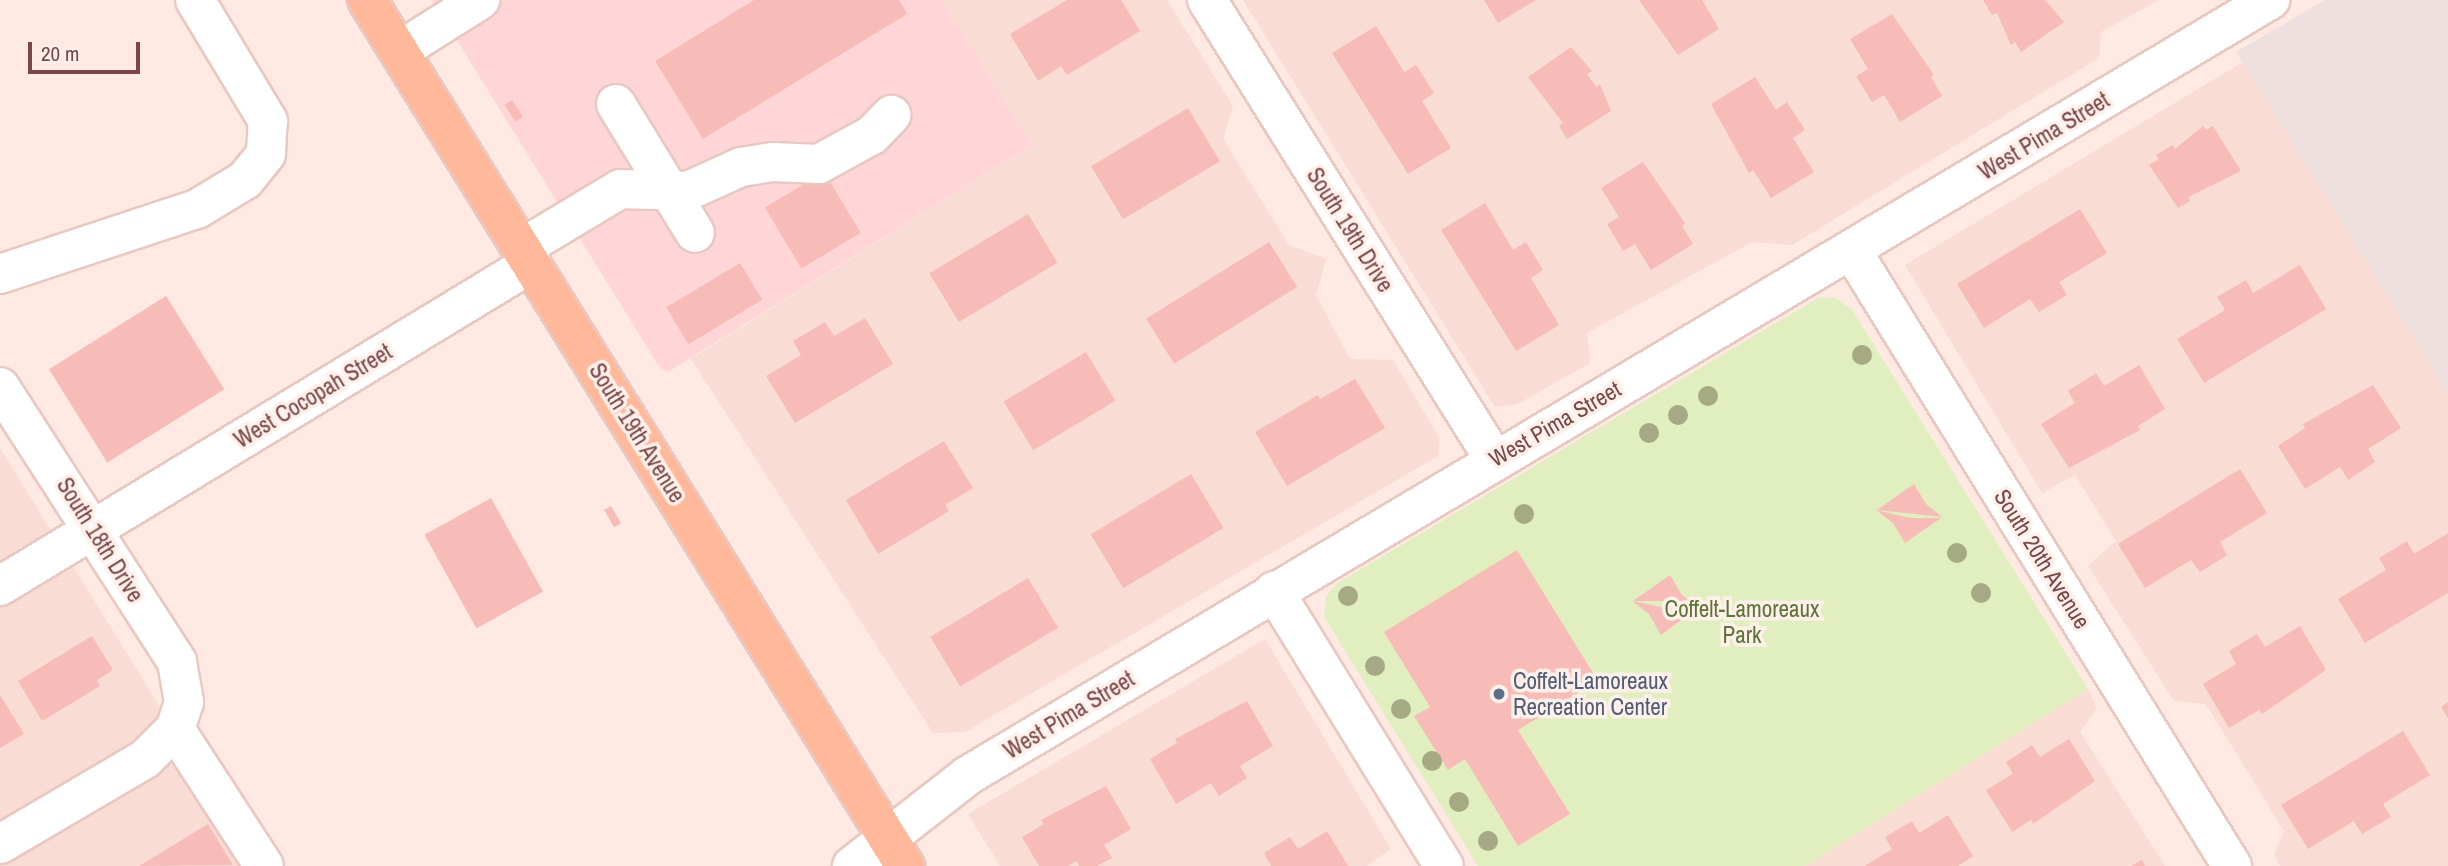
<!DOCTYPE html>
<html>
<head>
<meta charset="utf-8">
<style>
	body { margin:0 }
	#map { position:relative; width:2448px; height:866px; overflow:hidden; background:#feeae2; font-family:"Archivo Narrow",sans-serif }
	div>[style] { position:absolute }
	.residential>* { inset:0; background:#f9dcd3 }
	.commercial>* { inset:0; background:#ffd6d7 }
	.industrial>* { inset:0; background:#ede0de }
	.green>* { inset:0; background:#e1eebf }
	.building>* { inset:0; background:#f7bcb7; transform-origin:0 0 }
	.roads { filter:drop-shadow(2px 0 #e9c8c2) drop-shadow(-2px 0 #e9c8c2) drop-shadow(0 2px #e9c8c2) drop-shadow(0 -2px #e9c8c2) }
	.minor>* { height:38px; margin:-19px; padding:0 19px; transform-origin:19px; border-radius:19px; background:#fff }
	.major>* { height:38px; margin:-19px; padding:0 19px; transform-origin:19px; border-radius:19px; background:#ffb899 }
	.trees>* { width:20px; height:20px; margin:-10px; border-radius:50%; background:#a5a984 }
	.dots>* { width:19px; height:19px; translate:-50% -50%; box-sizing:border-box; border:4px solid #fff0eb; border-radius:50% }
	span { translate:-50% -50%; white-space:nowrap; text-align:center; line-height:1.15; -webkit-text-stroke:7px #fff0eb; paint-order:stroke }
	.street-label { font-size:23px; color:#794746 }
	.park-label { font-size:23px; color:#5d7437 }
	.service-label { font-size:23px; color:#4e5e75 }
	.left { translate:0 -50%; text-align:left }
	.scale { position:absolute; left:28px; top:42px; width:112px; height:32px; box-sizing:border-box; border:4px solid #794746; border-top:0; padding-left:9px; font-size:21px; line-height:24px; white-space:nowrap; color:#794746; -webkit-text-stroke:5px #fff0eb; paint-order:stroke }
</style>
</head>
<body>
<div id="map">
	<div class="residential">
		<div style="clip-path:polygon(942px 0,1167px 0,1233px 106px,1223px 139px,1289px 245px,1326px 259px,1316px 295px,1350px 359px,1393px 360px,1440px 439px,1438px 456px,965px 732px,933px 733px,691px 359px,1032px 145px)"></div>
		<div style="clip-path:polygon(1243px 0,2159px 0,2101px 32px,2099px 58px,1792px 245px,1752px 242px,1587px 333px,1590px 363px,1518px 404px,1495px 407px)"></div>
		<div style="clip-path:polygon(2243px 62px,2448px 393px,2448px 866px,2280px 866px,2274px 855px,2284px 831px,2206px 704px,2174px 701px,2088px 566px,2116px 541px,2075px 475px,2042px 493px,1905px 265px)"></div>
		<div style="clip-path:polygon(0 448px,258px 866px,0 866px)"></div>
		<div style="clip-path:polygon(1265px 639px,1391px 849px,1367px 866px,1000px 866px,968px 814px)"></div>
		<div style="clip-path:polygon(2088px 689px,2097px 708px,2080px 732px,2165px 866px,1805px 866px)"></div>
	</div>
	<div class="commercial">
		<div style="clip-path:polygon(432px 0,942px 0,1032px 145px,668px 372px,660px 368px)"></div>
	</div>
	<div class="industrial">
		<div style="clip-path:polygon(2325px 0,2448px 0,2448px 393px,2236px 52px)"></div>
	</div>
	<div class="green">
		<div style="clip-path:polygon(1834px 297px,1852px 310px,2088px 689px,1805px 866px,1478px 866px,1324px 617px,1326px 596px,1339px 582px,1818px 298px)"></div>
	</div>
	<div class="building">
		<div style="clip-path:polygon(754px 0,899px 0,907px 14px,703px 139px,655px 61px)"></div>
		<div style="clip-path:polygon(1067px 0,1121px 0,1140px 31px,1067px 75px,1061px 66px,1038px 81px,1010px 34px)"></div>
		<div style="clip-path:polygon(1484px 0,1536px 0,1498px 23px)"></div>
		<div style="clip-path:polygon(1639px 0,1702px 0,1719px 29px,1678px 55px)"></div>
		<div style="clip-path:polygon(1983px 0,2045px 0,2064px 22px,2021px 52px,2015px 42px,2011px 45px,1997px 13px,1992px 15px)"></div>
		<div style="clip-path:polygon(1892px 14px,1934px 75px,1931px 77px,1942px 96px,1900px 122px,1884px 95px,1872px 102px,1856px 76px,1868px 69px,1850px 39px)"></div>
		<div style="clip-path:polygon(1376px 26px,1404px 72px,1416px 65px,1434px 93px,1422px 101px,1451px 148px,1408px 174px,1332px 53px)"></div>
		<div style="clip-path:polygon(1571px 47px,1592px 71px,1587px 74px,1596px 87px,1600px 84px,1611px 111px,1567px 139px,1559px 126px,1563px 123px,1528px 77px)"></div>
		<div style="clip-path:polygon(1755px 77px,1776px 110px,1787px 102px,1805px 130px,1793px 138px,1814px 172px,1771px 198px,1753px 170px,1749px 173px,1711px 104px)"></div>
		<div style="left:512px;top:100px;width:20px;height:9px;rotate:57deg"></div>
		<div style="left:1188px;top:108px;width:62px;height:113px;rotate:59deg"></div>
		<div style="clip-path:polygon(2203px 126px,2206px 130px,2213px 126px,2241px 171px,2188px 197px,2190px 201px,2178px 208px,2149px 165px,2159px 159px,2156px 155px,2173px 145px,2175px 149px)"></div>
		<div style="clip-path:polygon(1643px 162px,1685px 223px,1682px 226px,1693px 244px,1651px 270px,1635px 244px,1623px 251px,1607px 224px,1619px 217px,1601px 188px)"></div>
		<div style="left:824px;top:172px;width:71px;height:69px;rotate:59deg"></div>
		<div style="clip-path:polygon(1485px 203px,1513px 250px,1526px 242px,1543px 270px,1531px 278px,1559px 325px,1516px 351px,1441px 230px)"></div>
		<div style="clip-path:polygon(2080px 209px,2107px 253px,2059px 282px,2067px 295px,2039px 312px,2030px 299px,1984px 328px,1957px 284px)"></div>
		<div style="left:1028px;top:214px;width:57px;height:115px;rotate:59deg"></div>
		<div style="left:1269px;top:242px;width:53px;height:145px;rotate:58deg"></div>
		<div style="left:740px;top:263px;width:43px;height:86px;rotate:59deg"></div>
		<div style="clip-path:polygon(2300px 265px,2326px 309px,2204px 383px,2177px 339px,2225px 310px,2217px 297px,2246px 280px,2253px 293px)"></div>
		<div style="left:166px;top:296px;width:110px;height:138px;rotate:58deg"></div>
		<div style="clip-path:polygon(865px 318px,893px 364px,795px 423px,766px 376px,801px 355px,793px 341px,825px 322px,834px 336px)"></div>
		<div style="left:1086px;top:352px;width:57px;height:96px;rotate:59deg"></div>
		<div style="clip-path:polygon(2139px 365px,2165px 409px,2138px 426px,2140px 430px,2069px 468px,2041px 424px,2075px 403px,2068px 391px,2096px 373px,2104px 386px)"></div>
		<div style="clip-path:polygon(1355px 379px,1385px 428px,1287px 486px,1255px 432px,1318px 395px,1320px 399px)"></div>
		<div style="clip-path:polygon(2373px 385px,2401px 428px,2368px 449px,2375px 462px,2348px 480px,2340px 467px,2305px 489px,2278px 446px,2305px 428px,2303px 424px)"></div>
		<div style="clip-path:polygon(944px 441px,973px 488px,945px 505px,949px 511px,878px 554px,846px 500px)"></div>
		<div style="clip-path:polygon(2240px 469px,2267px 513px,2220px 542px,2227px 555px,2200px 572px,2191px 560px,2145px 588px,2118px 544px)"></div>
		<div style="left:1191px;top:474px;width:63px;height:117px;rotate:59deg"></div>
		<div style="clip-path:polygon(1914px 484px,1926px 504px,1942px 517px,1877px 510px)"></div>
		<div style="left:491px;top:498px;width:107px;height:76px;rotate:61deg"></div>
		<div style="left:611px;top:506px;width:20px;height:8px;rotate:60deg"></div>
		<div style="clip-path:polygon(1876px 510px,1910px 518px,1941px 518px,1905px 543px,1893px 523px)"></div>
		<div style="clip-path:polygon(2448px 533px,2448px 593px,2365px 643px,2338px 599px,2386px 570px,2379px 558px,2407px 541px,2414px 554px)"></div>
		<div style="clip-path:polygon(1517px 550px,1598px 681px,1518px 730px,1570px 814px,1518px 846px,1465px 759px,1448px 770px,1414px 716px,1430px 707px,1384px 632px)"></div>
		<div style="clip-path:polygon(1670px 575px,1682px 595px,1699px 608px,1664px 601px,1633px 601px)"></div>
		<div style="left:1028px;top:578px;width:58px;height:114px;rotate:59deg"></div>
		<div style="clip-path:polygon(1632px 601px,1666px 608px,1697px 608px,1661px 635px,1649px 614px)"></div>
		<div style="clip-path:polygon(2300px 626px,2326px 670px,2262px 714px,2259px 710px,2229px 728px,2203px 684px,2236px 664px,2229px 651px,2257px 634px,2265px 647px)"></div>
		<div style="clip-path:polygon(92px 636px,113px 670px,97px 680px,100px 686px,42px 721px,18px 681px)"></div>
		<div style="clip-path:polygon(0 695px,24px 734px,0 748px)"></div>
		<div style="clip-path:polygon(1247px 701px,1273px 746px,1240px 766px,1247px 778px,1219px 796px,1211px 783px,1176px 804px,1150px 759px,1177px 743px,1175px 739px)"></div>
		<div style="clip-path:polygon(2448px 702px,2448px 718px,2441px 707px)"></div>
		<div style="clip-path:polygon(2403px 731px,2430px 775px,2383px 804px,2391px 817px,2362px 834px,2354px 821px,2308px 849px,2281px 805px)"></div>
		<div style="clip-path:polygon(2069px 739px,2095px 781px,2033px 824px,2031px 820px,2012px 832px,1986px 790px,2013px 774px,2006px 762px,2032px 745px,2040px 757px)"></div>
		<div style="clip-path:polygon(1106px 786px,1131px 829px,1104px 845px,1112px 858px,1097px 866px,1079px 866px,1076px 861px,1068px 866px,1039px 866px,1022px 837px,1044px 824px,1041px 820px)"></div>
		<div style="clip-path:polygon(1948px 815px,1973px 856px,1958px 866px,1865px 866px,1892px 849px,1885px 837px,1912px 821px,1919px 833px)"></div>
		<div style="clip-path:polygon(208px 824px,233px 865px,139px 866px)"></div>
		<div style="clip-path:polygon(1327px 831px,1348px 866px,1271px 866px,1264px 853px,1290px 837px,1298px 849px)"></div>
		<div style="clip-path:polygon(2142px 860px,2145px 866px,2131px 866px)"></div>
	</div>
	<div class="roads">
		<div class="minor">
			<div style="left:1207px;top:0;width:541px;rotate:57.98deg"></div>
			<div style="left:399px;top:51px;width:96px;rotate:-32.2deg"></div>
			<div style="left:616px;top:104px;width:151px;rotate:58.5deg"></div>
			<div style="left:522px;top:248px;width:114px;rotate:-31deg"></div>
			<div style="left:620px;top:189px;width:68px;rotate:1.7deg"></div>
			<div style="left:688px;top:191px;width:58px;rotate:-24.4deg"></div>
			<div style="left:741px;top:167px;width:32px;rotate:-9deg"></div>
			<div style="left:773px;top:162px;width:46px;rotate:2.5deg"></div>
			<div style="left:819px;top:164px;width:60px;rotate:-28.7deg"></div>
			<div style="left:872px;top:135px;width:28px;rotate:-46deg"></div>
			<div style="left:1852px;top:251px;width:723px;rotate:58.29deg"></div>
			<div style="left:0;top:274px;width:207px;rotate:-18.3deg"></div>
			<div style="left:197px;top:209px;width:56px;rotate:-31.1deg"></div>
			<div style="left:245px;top:180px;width:33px;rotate:-51deg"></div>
			<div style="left:266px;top:154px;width:33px;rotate:-87deg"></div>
			<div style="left:268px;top:121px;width:141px;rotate:-121.1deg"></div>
			<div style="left:0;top:387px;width:327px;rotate:57.2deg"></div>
			<div style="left:177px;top:662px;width:41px;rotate:80.1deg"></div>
			<div style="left:184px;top:702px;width:28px;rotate:108deg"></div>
			<div style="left:175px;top:729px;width:42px;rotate:135deg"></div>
			<div style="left:145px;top:759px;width:168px;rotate:149.6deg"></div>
			<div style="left:0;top:586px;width:622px;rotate:-31.26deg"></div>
			<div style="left:1274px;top:591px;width:323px;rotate:58.3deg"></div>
			<div style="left:175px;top:729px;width:163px;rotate:57deg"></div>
			<div style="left:852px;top:866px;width:146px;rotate:-38deg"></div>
			<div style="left:967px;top:776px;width:1517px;rotate:-30.78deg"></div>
		</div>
		<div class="major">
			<div style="left:367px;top:0;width:1020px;rotate:58.15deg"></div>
		</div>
	</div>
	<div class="trees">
		<div style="left:1862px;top:355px"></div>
		<div style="left:1708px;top:396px"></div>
		<div style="left:1678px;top:415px"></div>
		<div style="left:1649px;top:433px"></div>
		<div style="left:1524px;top:514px"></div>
		<div style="left:1957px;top:553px"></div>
		<div style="left:1981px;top:593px"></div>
		<div style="left:1348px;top:596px"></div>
		<div style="left:1375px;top:666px"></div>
		<div style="left:1401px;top:709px"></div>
		<div style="left:1432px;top:761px"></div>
		<div style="left:1459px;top:802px"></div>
		<div style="left:1488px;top:841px"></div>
	</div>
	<div class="dots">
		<div style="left:1499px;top:694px;background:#5c6f8a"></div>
	</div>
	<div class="street-label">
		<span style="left:2044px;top:136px;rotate:-31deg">West Pima Street</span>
		<span style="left:1350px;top:230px;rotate:58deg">South 19th Drive</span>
		<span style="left:313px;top:396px;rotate:-31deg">West Cocopah Street</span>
		<span style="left:1555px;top:424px;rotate:-30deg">West Pima Street</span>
		<span style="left:637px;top:433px;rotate:58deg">South 19th Avenue</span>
		<span style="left:100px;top:540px;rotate:58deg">South 18th Drive</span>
		<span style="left:2042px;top:559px;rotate:58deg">South 20th Avenue</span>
		<span style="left:1069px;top:715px;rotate:-31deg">West Pima Street</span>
	</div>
	<div class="park-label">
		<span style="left:1742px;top:622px">Coffelt-Lamoreaux<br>Park</span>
	</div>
	<div class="service-label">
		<span class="left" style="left:1513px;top:694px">Coffelt-Lamoreaux<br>Recreation Center</span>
	</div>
	<div class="scale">20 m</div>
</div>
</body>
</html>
